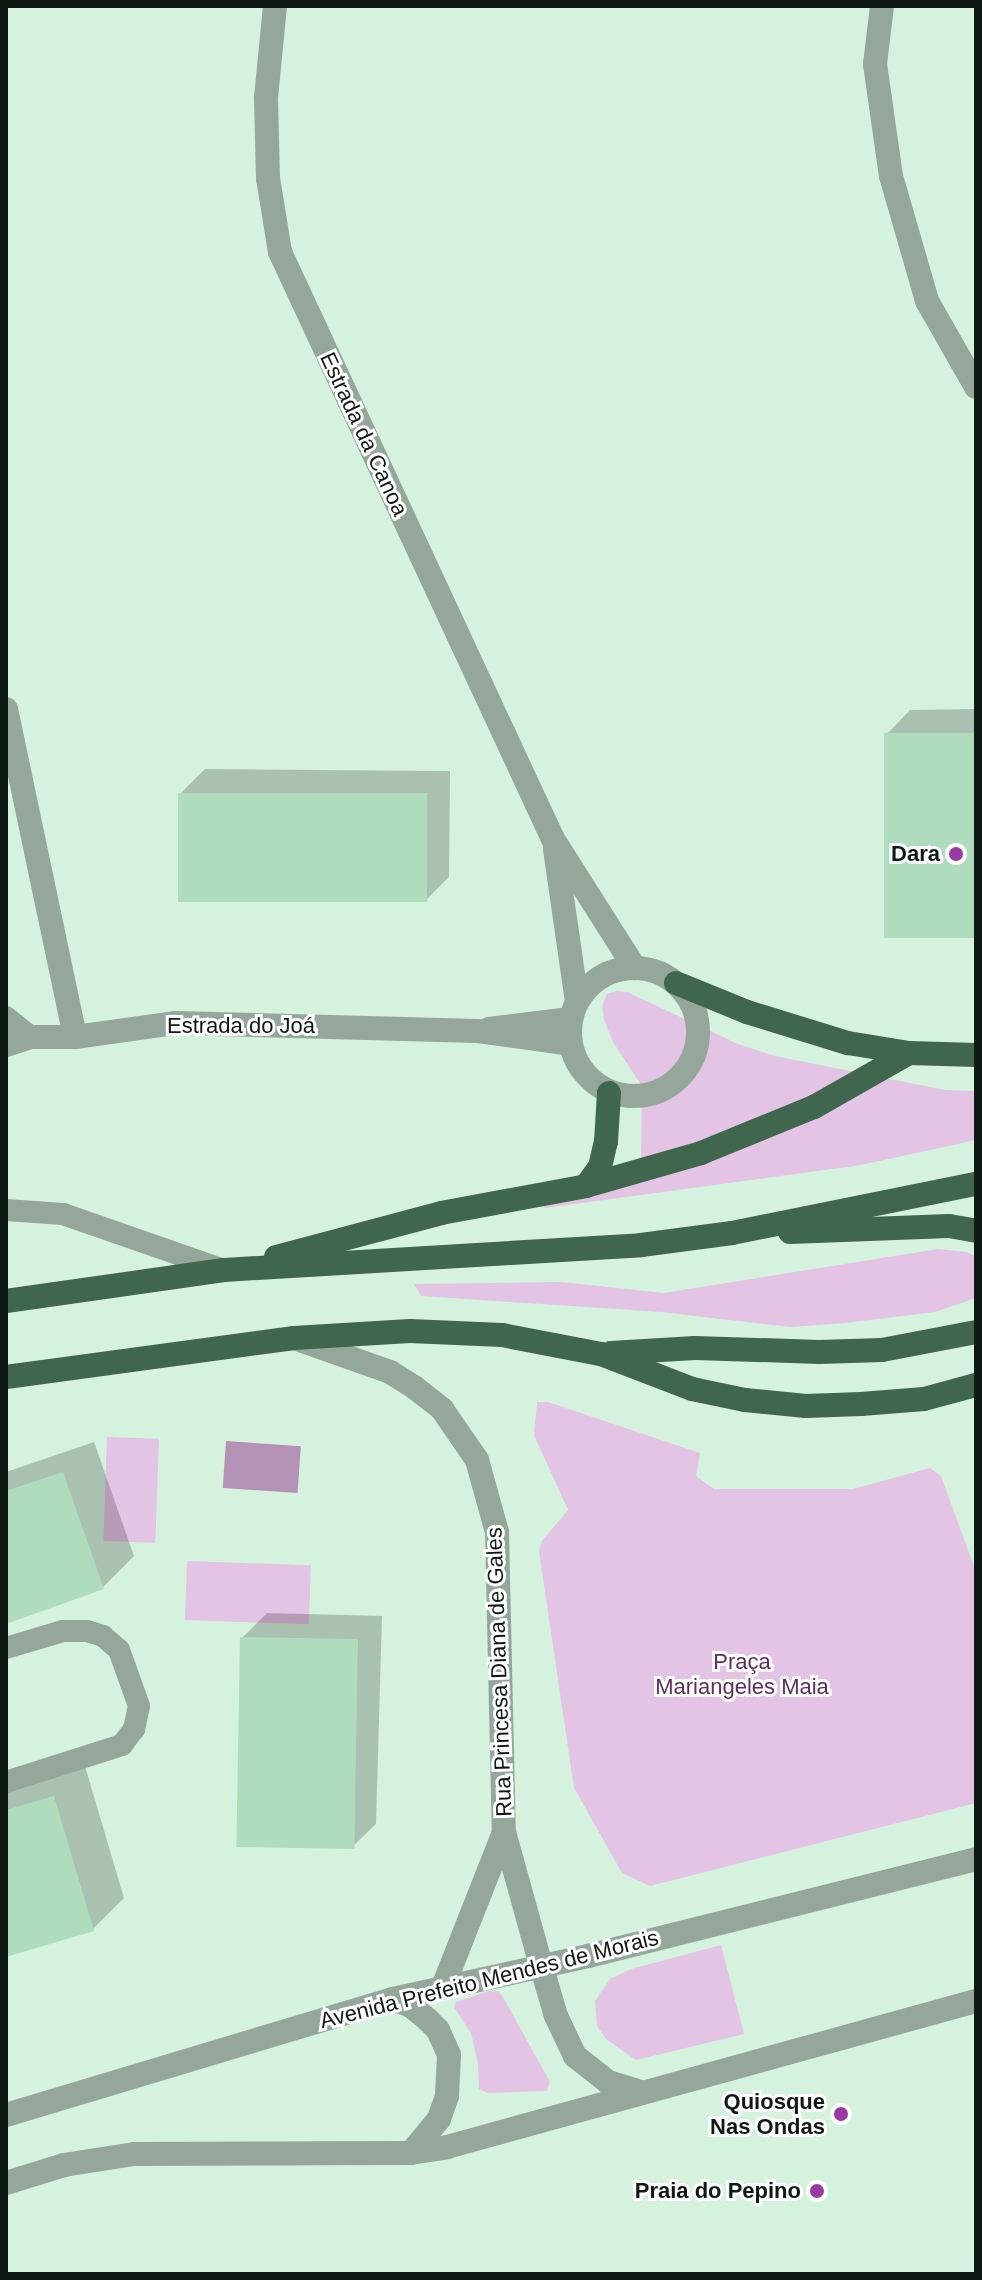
<!DOCTYPE html>
<html>
<head>
<meta charset="utf-8">
<style>
	body { margin:0 }
	#map { position:relative; width:982px; height:2280px; overflow:hidden; background:#d5f2de; font-family:Helvetica,sans-serif }
	div>[style] { position:absolute }
	.green>* { inset:0; background:#e3c4e5; transform-origin:0 0 }
	.water>* { inset:0; background:#b492b6; transform-origin:0 0 }
	.shadow>* { inset:0; background:#0003 }
	.building>* { inset:0; background:#aedcbd; transform-origin:0 0 }
	.service>* { height:22px; margin:-11px; padding:0 11px; transform-origin:11px; border-radius:11px; background:#94a79a }
	.minor>* { height:24px; margin:-12px; padding:0 12px; transform-origin:12px; border-radius:12px; background:#94a79a }
	.tertiary>* { height:24px; margin:-12px; padding:0 12px; transform-origin:12px; border-radius:12px; background:#94a79a }
	.tertiary>.ring { margin:-12px; padding:0; box-sizing:content-box; background:none; border:24px solid #94a79a; border-radius:50% }
	.trunk>* { height:24px; margin:-12px; padding:0 12px; transform-origin:12px; border-radius:12px; background:#40664e }
	.dots>* { width:22px; height:22px; translate:-50% -50%; box-sizing:border-box; border:4px solid #fff; border-radius:50% }
	span { translate:-50% -50%; white-space:nowrap; text-align:center; line-height:1.15; -webkit-text-stroke:6px #fff; paint-order:stroke }
	.street-label { font-size:22px; color:#0f1913 }
	.poi-label { font-size:22px; color:#0f1913; font-weight:700 }
	.right { translate:-100% -50%; text-align:right }
	.park-label { font-size:22px; color:#592d5d }
	.frame { position:absolute; inset:0; border:8px solid #0f1913; pointer-events:none }
</style>
</head>
<body>
<div id="map">
	<div class="green">
		<div style="clip-path:polygon(617px 991px,627px 992px,738px 1044px,775px 1056px,945px 1090px,976px 1091px,976px 1140px,861px 1165px,545px 1208px,543px 1206px,641px 1165px,642px 1086px,613px 1042px,604px 1020px,602px 1006px,607px 994px)"></div>
		<div style="clip-path:polygon(938px 1249px,967px 1252px,976px 1257px,976px 1298px,935px 1312px,845px 1323px,791px 1327px,661px 1312px,421px 1296px,414px 1284px,561px 1282px,664px 1293px)"></div>
		<div style="clip-path:polygon(537px 1402px,548px 1402px,700px 1453px,696px 1476px,714px 1489px,853px 1489px,930px 1468px,941px 1476px,976px 1572px,976px 1803px,650px 1886px,622px 1873px,574px 1788px,539px 1551px,542px 1541px,568px 1510px,534px 1435px)"></div>
		<div style="left:107px;top:1437px;width:52px;height:104px;rotate:2deg"></div>
		<div style="left:187px;top:1561px;width:124px;height:59px;rotate:2deg"></div>
		<div style="clip-path:polygon(721px 1945px,744px 2034px,636px 2060px,607px 2040px,597px 2026px,595px 2001px,610px 1979px,631px 1969px)"></div>
		<div style="clip-path:polygon(489px 1991px,498px 1991px,503px 1997px,550px 2082px,547px 2091px,488px 2093px,479px 2089px,478px 2063px,471px 2033px,454px 2007px,456px 2002px)"></div>
	</div>
	<div class="water">
		<div style="left:226px;top:1441px;width:75px;height:47px;rotate:4deg"></div>
	</div>
	<div class="shadow">
		<div style="clip-path:polygon(976px 709px,976px 936px,886px 735px,910px 710px)"></div>
		<div style="clip-path:polygon(205px 769px,450px 771px,449px 877px,424px 902px,180px 794px)"></div>
		<div style="clip-path:polygon(94px 1442px,134px 1556px,103px 1587px,6px 1621px,6px 1472px)"></div>
		<div style="clip-path:polygon(267px 1613px,382px 1616px,376px 1824px,351px 1848px,242px 1638px)"></div>
		<div style="clip-path:polygon(85px 1766px,124px 1898px,93px 1929px,6px 1955px,6px 1789px)"></div>
	</div>
	<div class="building">
		<div style="left:976px;top:733px;width:205px;height:92px;rotate:90deg"></div>
		<div style="left:178px;top:793px;width:249px;height:109px"></div>
		<div style="clip-path:polygon(63px 1472px,104px 1589px,6px 1624px,6px 1491px)"></div>
		<div style="left:240px;top:1637px;width:118px;height:210px;rotate:1deg"></div>
		<div style="clip-path:polygon(54px 1796px,94px 1931px,6px 1957px,6px 1810px)"></div>
	</div>
	<div class="service">
		<div style="left:6px;top:1017px;width:32px;rotate:39deg"></div>
		<div style="left:6px;top:1210px;width:57px;rotate:4deg"></div>
		<div style="left:63px;top:1214px;width:170px;rotate:19.2deg"></div>
		<div style="left:6px;top:1648px;width:59px;rotate:-16.6deg"></div>
		<div style="left:63px;top:1631px;width:24px"></div>
		<div style="left:87px;top:1631px;width:17px;rotate:17deg"></div>
		<div style="left:103px;top:1636px;width:21px;rotate:41deg"></div>
		<div style="left:119px;top:1650px;width:59px;rotate:70.3deg"></div>
		<div style="left:139px;top:1706px;width:24px;rotate:102deg"></div>
		<div style="left:134px;top:1729px;width:20px;rotate:127deg"></div>
		<div style="left:122px;top:1745px;width:122px;rotate:162.3deg"></div>
	</div>
	<div class="minor">
		<div style="left:882px;top:6px;width:58px;rotate:96.9deg"></div>
		<div style="left:875px;top:64px;width:113px;rotate:81.9deg"></div>
		<div style="left:891px;top:176px;width:130px;rotate:73.9deg"></div>
		<div style="left:927px;top:301px;width:99px;rotate:60.3deg"></div>
		<div style="left:6px;top:709px;width:335px;rotate:78.1deg"></div>
		<div style="left:489px;top:1029px;width:82px;rotate:-7deg"></div>
		<div style="left:6px;top:1045px;width:26px;rotate:-18deg"></div>
		<div style="left:31px;top:1037px;width:44px"></div>
		<div style="left:75px;top:1037px;width:102px;rotate:-7.9deg"></div>
		<div style="left:176px;top:1023px;width:302px;rotate:1.5deg"></div>
		<div style="left:478px;top:1031px;width:93px;rotate:8deg"></div>
		<div style="left:294px;top:1338px;width:102px;rotate:19.5deg"></div>
		<div style="left:390px;top:1372px;width:28px;rotate:32deg"></div>
		<div style="left:414px;top:1387px;width:36px;rotate:38deg"></div>
		<div style="left:442px;top:1409px;width:62px;rotate:55.5deg"></div>
		<div style="left:477px;top:1460px;width:75px;rotate:74.5deg"></div>
		<div style="left:497px;top:1532px;width:300px;rotate:88.7deg"></div>
		<div style="left:504px;top:1832px;width:138px;rotate:74.5deg"></div>
	</div>
	<div class="tertiary">
		<div style="left:275px;top:6px;width:91px;rotate:95.6deg"></div>
		<div style="left:266px;top:97px;width:81px;rotate:88.6deg"></div>
		<div style="left:268px;top:178px;width:75px;rotate:80.8deg"></div>
		<div style="left:280px;top:252px;width:647px;rotate:65.06deg"></div>
		<div style="left:553px;top:839px;width:153px;rotate:57.6deg"></div>
		<div style="left:555px;top:849px;width:154px;rotate:81.8deg"></div>
		<div class="ring" style="left:570px;top:968px;width:104px;height:104px"></div>
		<div style="left:541px;top:1965px;width:53px;rotate:73.6deg"></div>
		<div style="left:556px;top:2016px;width:44px;rotate:64.6deg"></div>
		<div style="left:575px;top:2056px;width:42px;rotate:38.2deg"></div>
		<div style="left:608px;top:2082px;width:31px;rotate:17deg"></div>
		<div style="left:443px;top:1987px;width:167px;rotate:-68.5deg"></div>
		<div style="left:393px;top:1999px;width:19px;rotate:21deg"></div>
		<div style="left:411px;top:2006px;width:22px;rotate:39deg"></div>
		<div style="left:428px;top:2020px;width:14px;rotate:45deg"></div>
		<div style="left:438px;top:2030px;width:27px;rotate:66deg"></div>
		<div style="left:449px;top:2055px;width:41px;rotate:92.8deg"></div>
		<div style="left:447px;top:2096px;width:24px;rotate:109deg"></div>
		<div style="left:439px;top:2119px;width:44px;rotate:129.5deg"></div>
		<div style="left:6px;top:2115px;width:404px;rotate:-16.7deg"></div>
		<div style="left:393px;top:1999px;width:200px;rotate:-12.4deg"></div>
		<div style="left:588px;top:1956px;width:400px;rotate:-14deg"></div>
		<div style="left:6px;top:2183px;width:61px;rotate:-17.2deg"></div>
		<div style="left:64px;top:2165px;width:71px;rotate:-8.9deg"></div>
		<div style="left:134px;top:2154px;width:277px;rotate:-0.2deg"></div>
		<div style="left:411px;top:2153px;width:36px;rotate:-9deg"></div>
		<div style="left:447px;top:2147px;width:549px;rotate:-15.43deg"></div>
	</div>
	<div class="trunk">
		<div style="left:676px;top:983px;width:77px;rotate:22.2deg"></div>
		<div style="left:747px;top:1012px;width:106px;rotate:17.1deg"></div>
		<div style="left:848px;top:1043px;width:62px;rotate:9.3deg"></div>
		<div style="left:909px;top:1053px;width:67px;rotate:1.7deg"></div>
		<div style="left:586px;top:1186px;width:24px;rotate:-54deg"></div>
		<div style="left:600px;top:1167px;width:26px;rotate:-77deg"></div>
		<div style="left:606px;top:1142px;width:49px;rotate:-86.5deg"></div>
		<div style="left:790px;top:1232px;width:159px;rotate:-2.2deg"></div>
		<div style="left:949px;top:1226px;width:27px;rotate:10deg"></div>
		<div style="left:276px;top:1257px;width:171px;rotate:-14.9deg"></div>
		<div style="left:441px;top:1213px;width:147px;rotate:-10.5deg"></div>
		<div style="left:586px;top:1186px;width:120px;rotate:-16deg"></div>
		<div style="left:701px;top:1153px;width:122px;rotate:-22.2deg"></div>
		<div style="left:814px;top:1107px;width:109px;rotate:-29.6deg"></div>
		<div style="left:6px;top:1301px;width:220px;rotate:-8.1deg"></div>
		<div style="left:224px;top:1270px;width:418px;rotate:-3.4deg"></div>
		<div style="left:641px;top:1245px;width:92px;rotate:-7.5deg"></div>
		<div style="left:732px;top:1233px;width:249px;rotate:-11.4deg"></div>
		<div style="left:611px;top:1353px;width:84px;rotate:-3.4deg"></div>
		<div style="left:695px;top:1348px;width:124px;rotate:1.8deg"></div>
		<div style="left:819px;top:1352px;width:63px;rotate:-1.8deg"></div>
		<div style="left:882px;top:1350px;width:96px;rotate:-10.8deg"></div>
		<div style="left:6px;top:1377px;width:291px;rotate:-7.7deg"></div>
		<div style="left:294px;top:1338px;width:116px;rotate:-3.5deg"></div>
		<div style="left:410px;top:1331px;width:92px;rotate:2.5deg"></div>
		<div style="left:502px;top:1335px;width:101px;rotate:10.9deg"></div>
		<div style="left:601px;top:1354px;width:97px;rotate:21deg"></div>
		<div style="left:692px;top:1389px;width:54px;rotate:11.7deg"></div>
		<div style="left:745px;top:1400px;width:61px;rotate:5.6deg"></div>
		<div style="left:806px;top:1406px;width:55px;rotate:-2.1deg"></div>
		<div style="left:861px;top:1404px;width:63px;rotate:-4.5deg"></div>
		<div style="left:924px;top:1399px;width:54px;rotate:-15.1deg"></div>
	</div>
	<div class="dots">
		<div style="left:956px;top:854px;background:#993aa2"></div>
		<div style="left:841px;top:2114px;background:#993aa2"></div>
		<div style="left:817px;top:2191px;background:#993aa2"></div>
	</div>
	<div class="street-label">
		<span style="left:364px;top:434px;rotate:65deg">Estrada da Canoa</span>
		<span style="left:241px;top:1026px">Estrada do Joá</span>
		<span style="left:499px;top:1672px;rotate:-92deg">Rua Princesa Diana de Gales</span>
		<span style="left:489px;top:1979px;rotate:-14deg">Avenida Prefeito Mendes de Morais</span>
	</div>
	<div class="poi-label">
		<span class="right" style="left:940px;top:854px">Dara</span>
		<span class="right" style="left:825px;top:2114px">Quiosque<br>Nas Ondas</span>
		<span class="right" style="left:801px;top:2191px">Praia do Pepino</span>
	</div>
	<div class="park-label">
		<span style="left:742px;top:1674px">Praça<br>Mariangeles Maia</span>
	</div>
	<div class="frame"></div>
</div>
</body>
</html>
